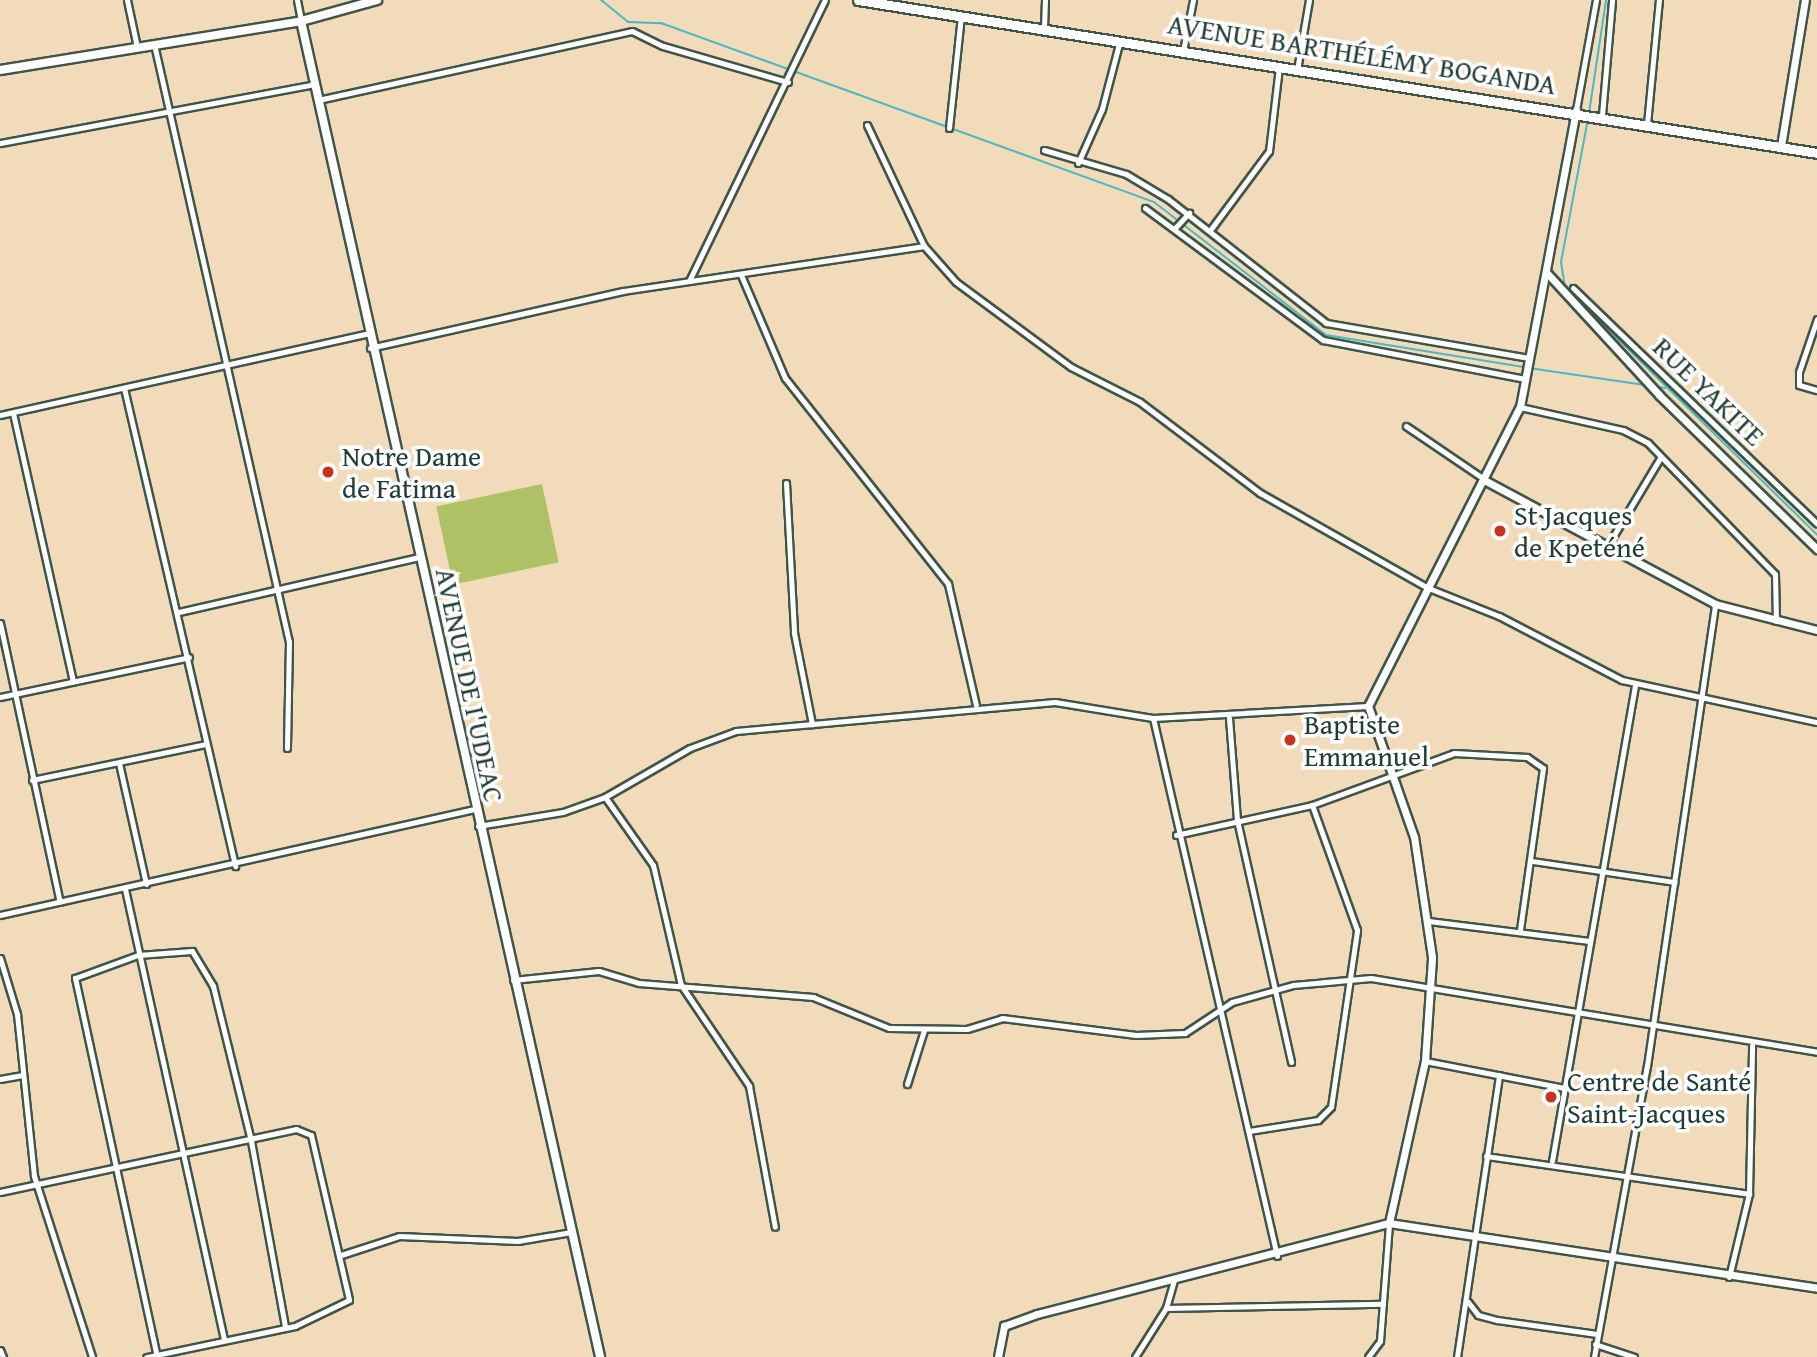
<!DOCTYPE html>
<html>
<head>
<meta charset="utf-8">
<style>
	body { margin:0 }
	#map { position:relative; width:1817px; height:1357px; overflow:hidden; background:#f2dbbb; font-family:"Gentium Book Plus",serif }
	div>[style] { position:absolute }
	.green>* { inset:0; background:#aec165; transform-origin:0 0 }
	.stream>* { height:2px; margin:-1px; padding:0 1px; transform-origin:1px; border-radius:1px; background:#4ab9c3 }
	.roads { filter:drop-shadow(2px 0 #3f5548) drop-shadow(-2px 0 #3f5548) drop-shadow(0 2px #3f5548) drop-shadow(0 -2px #3f5548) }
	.minor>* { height:5px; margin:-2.5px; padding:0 2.5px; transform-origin:2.5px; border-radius:2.5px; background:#fff }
	.tertiary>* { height:7px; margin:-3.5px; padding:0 3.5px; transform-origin:3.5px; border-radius:3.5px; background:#fff }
	.secondary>* { height:8px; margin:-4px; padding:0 4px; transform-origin:4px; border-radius:4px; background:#fff }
	.primary>* { height:9px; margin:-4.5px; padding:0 4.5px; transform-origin:4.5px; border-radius:4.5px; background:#fff }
	.dots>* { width:19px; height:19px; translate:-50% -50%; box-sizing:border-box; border:4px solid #fff; border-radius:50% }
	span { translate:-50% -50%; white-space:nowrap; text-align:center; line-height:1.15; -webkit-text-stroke:7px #fff; paint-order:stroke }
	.street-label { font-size:28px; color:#1f3d34 }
	.poi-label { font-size:28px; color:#1f3d34 }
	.left { translate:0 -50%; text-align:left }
</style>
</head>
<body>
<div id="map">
	<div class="green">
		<div style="left:542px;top:484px;width:80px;height:108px;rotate:78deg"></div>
	</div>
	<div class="stream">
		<div style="left:601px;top:0;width:35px;rotate:39deg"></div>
		<div style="left:628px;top:22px;width:33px;rotate:2deg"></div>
		<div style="left:661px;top:23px;width:524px;rotate:19.96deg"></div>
		<div style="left:1154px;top:202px;width:217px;rotate:37.7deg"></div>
		<div style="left:1326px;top:335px;width:200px;rotate:9.2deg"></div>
		<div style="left:1589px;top:113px;width:114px;rotate:-81.4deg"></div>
		<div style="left:1588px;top:119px;width:146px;rotate:100.7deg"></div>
		<div style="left:1561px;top:262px;width:25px;rotate:81deg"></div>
		<div style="left:1565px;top:287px;width:354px;rotate:44.5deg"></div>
		<div style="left:1529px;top:368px;width:117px;rotate:8.3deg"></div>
		<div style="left:1657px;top:387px;width:8px;rotate:7deg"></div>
	</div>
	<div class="roads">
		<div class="minor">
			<div style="left:127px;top:0;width:48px;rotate:78deg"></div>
			<div style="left:297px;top:0;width:21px;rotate:79deg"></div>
			<div style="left:1044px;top:28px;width:28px;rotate:-88deg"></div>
			<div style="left:154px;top:44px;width:613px;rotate:77.28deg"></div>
			<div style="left:289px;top:642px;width:106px;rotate:91.1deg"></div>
			<div style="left:1183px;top:51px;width:52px;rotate:-78.9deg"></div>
			<div style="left:1297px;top:70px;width:71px;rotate:-80.3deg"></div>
			<div style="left:318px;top:100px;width:321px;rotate:-12.4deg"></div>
			<div style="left:632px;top:31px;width:34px;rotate:26deg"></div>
			<div style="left:663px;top:46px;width:130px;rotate:16.1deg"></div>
			<div style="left:1576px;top:110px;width:112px;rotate:-79.7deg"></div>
			<div style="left:1602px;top:115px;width:115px;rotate:-85deg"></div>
			<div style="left:1647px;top:124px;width:125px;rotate:-84.5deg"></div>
			<div style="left:867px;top:125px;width:134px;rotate:64.8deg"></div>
			<div style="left:924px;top:246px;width:48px;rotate:48.4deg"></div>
			<div style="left:956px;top:282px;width:143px;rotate:36.5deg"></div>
			<div style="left:1071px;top:367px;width:77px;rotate:26.9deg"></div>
			<div style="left:1140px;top:402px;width:151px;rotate:37.2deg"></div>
			<div style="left:1260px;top:493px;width:191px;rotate:29.5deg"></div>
			<div style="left:1426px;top:587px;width:79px;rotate:21.7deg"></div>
			<div style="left:1499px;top:616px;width:139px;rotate:27.5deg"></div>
			<div style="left:1622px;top:680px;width:199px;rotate:12.2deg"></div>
			<div style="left:949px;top:128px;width:113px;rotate:-83.9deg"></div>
			<div style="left:0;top:143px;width:319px;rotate:-10.6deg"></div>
			<div style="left:1044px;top:150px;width:85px;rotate:16.3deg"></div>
			<div style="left:1126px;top:174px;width:49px;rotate:30.8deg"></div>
			<div style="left:1168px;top:199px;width:201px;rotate:38.1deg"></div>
			<div style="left:1326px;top:323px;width:205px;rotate:9.8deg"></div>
			<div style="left:1078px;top:163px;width:59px;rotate:-66deg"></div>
			<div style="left:1102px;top:109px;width:71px;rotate:-75.4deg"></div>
			<div style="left:1145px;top:208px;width:222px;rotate:36.6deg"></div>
			<div style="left:1323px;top:340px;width:206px;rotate:10.9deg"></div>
			<div style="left:1175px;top:228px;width:21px;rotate:-47deg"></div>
			<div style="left:1211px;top:229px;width:97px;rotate:-53.4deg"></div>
			<div style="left:1269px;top:151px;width:85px;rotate:-83.2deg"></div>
			<div style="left:741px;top:275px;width:112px;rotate:66.9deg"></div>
			<div style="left:785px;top:378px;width:263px;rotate:51.6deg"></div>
			<div style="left:948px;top:584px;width:124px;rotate:77deg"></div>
			<div style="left:689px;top:281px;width:312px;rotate:-64.2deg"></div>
			<div style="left:1573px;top:288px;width:339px;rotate:44deg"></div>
			<div style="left:1817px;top:319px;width:56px;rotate:108.8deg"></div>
			<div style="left:1799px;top:372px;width:13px;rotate:90deg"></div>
			<div style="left:1799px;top:385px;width:19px;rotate:16deg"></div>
			<div style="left:370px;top:348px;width:259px;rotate:-12.7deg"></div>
			<div style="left:623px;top:291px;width:304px;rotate:-8.5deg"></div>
			<div style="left:124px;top:388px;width:491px;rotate:76.9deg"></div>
			<div style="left:1520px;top:407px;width:106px;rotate:12.6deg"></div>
			<div style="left:1623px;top:430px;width:28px;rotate:27deg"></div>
			<div style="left:1648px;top:443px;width:182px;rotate:45.9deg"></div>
			<div style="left:1775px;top:574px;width:47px;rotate:88.8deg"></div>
			<div style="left:13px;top:413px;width:275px;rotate:77.4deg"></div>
			<div style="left:0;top:415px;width:375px;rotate:-12.5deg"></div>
			<div style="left:1406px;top:426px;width:94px;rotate:34.2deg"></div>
			<div style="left:786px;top:483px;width:150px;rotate:86.9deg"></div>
			<div style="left:794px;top:633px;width:93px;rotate:78.8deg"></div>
			<div style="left:1605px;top:550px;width:107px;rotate:-59.1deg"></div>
			<div style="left:179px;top:612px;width:246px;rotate:-12.9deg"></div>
			<div style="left:0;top:623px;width:285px;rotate:77.9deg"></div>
			<div style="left:0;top:697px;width:193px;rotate:-11.9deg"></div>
			<div style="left:1153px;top:718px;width:552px;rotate:77.02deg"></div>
			<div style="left:1229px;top:718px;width:102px;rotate:85.5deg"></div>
			<div style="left:1237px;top:820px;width:248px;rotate:77.4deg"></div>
			<div style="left:119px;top:763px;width:124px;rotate:77.4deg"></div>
			<div style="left:32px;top:780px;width:178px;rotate:-11.7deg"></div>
			<div style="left:605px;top:797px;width:83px;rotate:54.8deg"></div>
			<div style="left:653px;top:865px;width:123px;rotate:76.9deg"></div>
			<div style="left:681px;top:985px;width:122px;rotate:56deg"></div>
			<div style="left:749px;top:1086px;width:143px;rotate:79.6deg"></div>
			<div style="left:478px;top:826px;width:86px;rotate:-9.4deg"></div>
			<div style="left:563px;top:812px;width:45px;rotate:-19.7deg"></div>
			<div style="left:605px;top:797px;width:98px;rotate:-30deg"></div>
			<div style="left:690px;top:748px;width:49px;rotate:-20.3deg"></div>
			<div style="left:736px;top:731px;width:320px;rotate:-5.2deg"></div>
			<div style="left:1055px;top:702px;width:99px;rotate:9.3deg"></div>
			<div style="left:1153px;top:718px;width:215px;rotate:-3.2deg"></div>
			<div style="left:1176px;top:835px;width:139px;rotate:-12.4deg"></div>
			<div style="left:1312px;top:805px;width:151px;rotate:-20.1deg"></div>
			<div style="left:1454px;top:753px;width:73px;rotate:3.1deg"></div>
			<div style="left:1527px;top:757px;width:19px;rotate:35deg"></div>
			<div style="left:1543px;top:768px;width:164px;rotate:98.1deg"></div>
			<div style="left:1532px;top:861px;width:144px;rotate:8.4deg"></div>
			<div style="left:125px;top:889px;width:461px;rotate:77.6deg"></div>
			<div style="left:0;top:915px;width:486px;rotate:-12.6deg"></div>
			<div style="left:1429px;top:921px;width:161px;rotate:7.1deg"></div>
			<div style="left:0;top:958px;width:59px;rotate:73.1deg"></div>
			<div style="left:17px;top:1014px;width:163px;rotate:84deg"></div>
			<div style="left:34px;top:1176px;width:190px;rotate:72.2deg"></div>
			<div style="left:513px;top:980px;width:86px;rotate:-6deg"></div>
			<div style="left:599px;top:971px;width:42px;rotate:16.7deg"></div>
			<div style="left:639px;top:983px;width:175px;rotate:4.6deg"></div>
			<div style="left:813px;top:997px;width:82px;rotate:22.2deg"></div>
			<div style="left:889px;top:1028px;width:78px;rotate:0.7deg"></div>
			<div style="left:967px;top:1029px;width:37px;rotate:-17deg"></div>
			<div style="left:1002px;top:1018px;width:135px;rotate:7.2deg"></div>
			<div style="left:1136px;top:1035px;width:49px;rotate:-2.3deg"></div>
			<div style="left:1185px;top:1033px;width:56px;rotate:-33.4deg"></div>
			<div style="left:1232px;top:1002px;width:63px;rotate:-15.6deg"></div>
			<div style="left:1293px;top:985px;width:78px;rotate:-5.1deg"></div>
			<div style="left:1371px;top:978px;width:452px;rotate:9.4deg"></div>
			<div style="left:1425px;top:1061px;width:142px;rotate:11deg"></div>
			<div style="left:0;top:1079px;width:23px;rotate:-10deg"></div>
			<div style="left:907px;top:1084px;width:57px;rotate:-72.5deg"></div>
			<div style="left:1249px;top:1131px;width:70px;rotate:-9.1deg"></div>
			<div style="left:1318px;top:1120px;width:18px;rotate:-45deg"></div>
			<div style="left:1331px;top:1107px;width:179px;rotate:-81.6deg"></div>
			<div style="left:1357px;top:930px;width:133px;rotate:-109.8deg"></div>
			<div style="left:1486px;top:1156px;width:266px;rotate:8.2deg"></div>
			<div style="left:1552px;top:1161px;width:483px;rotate:-80.1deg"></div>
			<div style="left:0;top:1192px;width:303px;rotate:-12deg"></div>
			<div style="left:296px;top:1129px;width:16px;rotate:22deg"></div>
			<div style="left:311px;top:1135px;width:169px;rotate:77deg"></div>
			<div style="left:349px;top:1300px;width:60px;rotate:154.3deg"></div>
			<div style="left:295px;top:1326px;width:152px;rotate:168.2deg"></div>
			<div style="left:341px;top:1255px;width:61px;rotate:-18.1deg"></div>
			<div style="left:399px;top:1236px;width:119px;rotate:2.4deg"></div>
			<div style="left:518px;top:1241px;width:54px;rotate:-9.6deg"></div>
			<div style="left:1729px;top:1277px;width:85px;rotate:-76.5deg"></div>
			<div style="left:1749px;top:1194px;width:149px;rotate:-88.8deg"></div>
			<div style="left:1468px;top:1302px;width:16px;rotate:52deg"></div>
			<div style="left:1478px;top:1315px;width:20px;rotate:15deg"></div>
			<div style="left:1497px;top:1320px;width:101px;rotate:8deg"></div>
			<div style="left:1166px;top:1308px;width:217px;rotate:-1.1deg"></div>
			<div style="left:1595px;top:1344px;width:41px;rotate:18.4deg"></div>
			<div style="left:0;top:1350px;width:8px;rotate:67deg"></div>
			<div style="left:157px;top:1357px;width:388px;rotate:-102.2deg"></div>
			<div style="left:75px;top:978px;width:67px;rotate:-20.1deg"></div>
			<div style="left:138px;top:955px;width:54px;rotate:-4.2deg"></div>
			<div style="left:192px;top:951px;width:41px;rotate:59deg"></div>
			<div style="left:213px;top:986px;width:160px;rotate:76.2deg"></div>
			<div style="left:251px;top:1141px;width:189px;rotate:79.6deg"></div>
			<div style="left:1135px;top:1357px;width:58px;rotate:-57.7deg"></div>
			<div style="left:1166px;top:1308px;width:29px;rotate:-74deg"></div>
			<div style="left:1368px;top:1357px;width:20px;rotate:-53deg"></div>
			<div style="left:1380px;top:1341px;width:118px;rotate:-85.6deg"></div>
			<div style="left:1457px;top:1357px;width:285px;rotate:-81.5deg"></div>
			<div style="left:1594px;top:1357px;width:296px;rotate:-79.7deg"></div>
			<div style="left:1647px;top:1066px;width:467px;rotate:-81.6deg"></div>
		</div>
		<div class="tertiary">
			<div style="left:1781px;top:146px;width:148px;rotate:-80.7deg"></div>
			<div style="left:1547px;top:273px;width:166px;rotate:47.4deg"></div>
			<div style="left:1659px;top:395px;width:221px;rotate:44.3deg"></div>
			<div style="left:1486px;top:481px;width:260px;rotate:28.2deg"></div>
			<div style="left:1715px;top:604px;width:105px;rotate:14.3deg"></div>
			<div style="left:1389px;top:1223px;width:166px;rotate:-77.5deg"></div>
			<div style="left:1425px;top:1061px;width:104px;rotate:-86.1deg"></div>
			<div style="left:1432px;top:957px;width:121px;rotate:-98.5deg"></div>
			<div style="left:1414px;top:837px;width:139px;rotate:-109.3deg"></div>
			<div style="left:1368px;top:706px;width:335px;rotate:-63.1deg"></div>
			<div style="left:1520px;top:407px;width:302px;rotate:-79.3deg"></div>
			<div style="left:998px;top:1357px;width:32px;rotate:-79deg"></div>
			<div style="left:1004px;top:1326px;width:35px;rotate:-20deg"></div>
			<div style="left:1037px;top:1314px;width:364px;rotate:-14.5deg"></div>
			<div style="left:1389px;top:1223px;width:433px;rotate:8.6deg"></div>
		</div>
		<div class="secondary">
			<div style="left:301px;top:21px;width:1369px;rotate:77.38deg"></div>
			<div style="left:0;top:70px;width:305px;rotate:-9.2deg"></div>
			<div style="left:301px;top:21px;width:79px;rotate:-15.4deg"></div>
		</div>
		<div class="primary">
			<div style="left:858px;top:0;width:971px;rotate:9.06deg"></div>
		</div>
	</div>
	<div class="dots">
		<div style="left:328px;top:472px;background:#c8321e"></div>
		<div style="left:1500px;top:531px;background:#c8321e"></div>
		<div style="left:1290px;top:740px;background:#c8321e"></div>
		<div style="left:1551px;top:1097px;background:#c8321e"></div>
	</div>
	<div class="street-label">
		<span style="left:1362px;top:54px;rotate:9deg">AVENUE BARTHÉLÉMY BOGANDA</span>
		<span style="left:1709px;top:391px;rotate:44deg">RUE YAKITE</span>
		<span style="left:470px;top:685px;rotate:78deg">AVENUE DE I'UDEAC</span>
	</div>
	<div class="poi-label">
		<span class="left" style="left:342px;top:472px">Notre Dame<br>de Fatima</span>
		<span class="left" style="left:1514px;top:531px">St Jacques<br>de Kpeténé</span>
		<span class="left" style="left:1304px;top:740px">Baptiste<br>Emmanuel</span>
		<span class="left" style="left:1567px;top:1097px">Centre de Santé<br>Saint-Jacques</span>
	</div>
</div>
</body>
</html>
